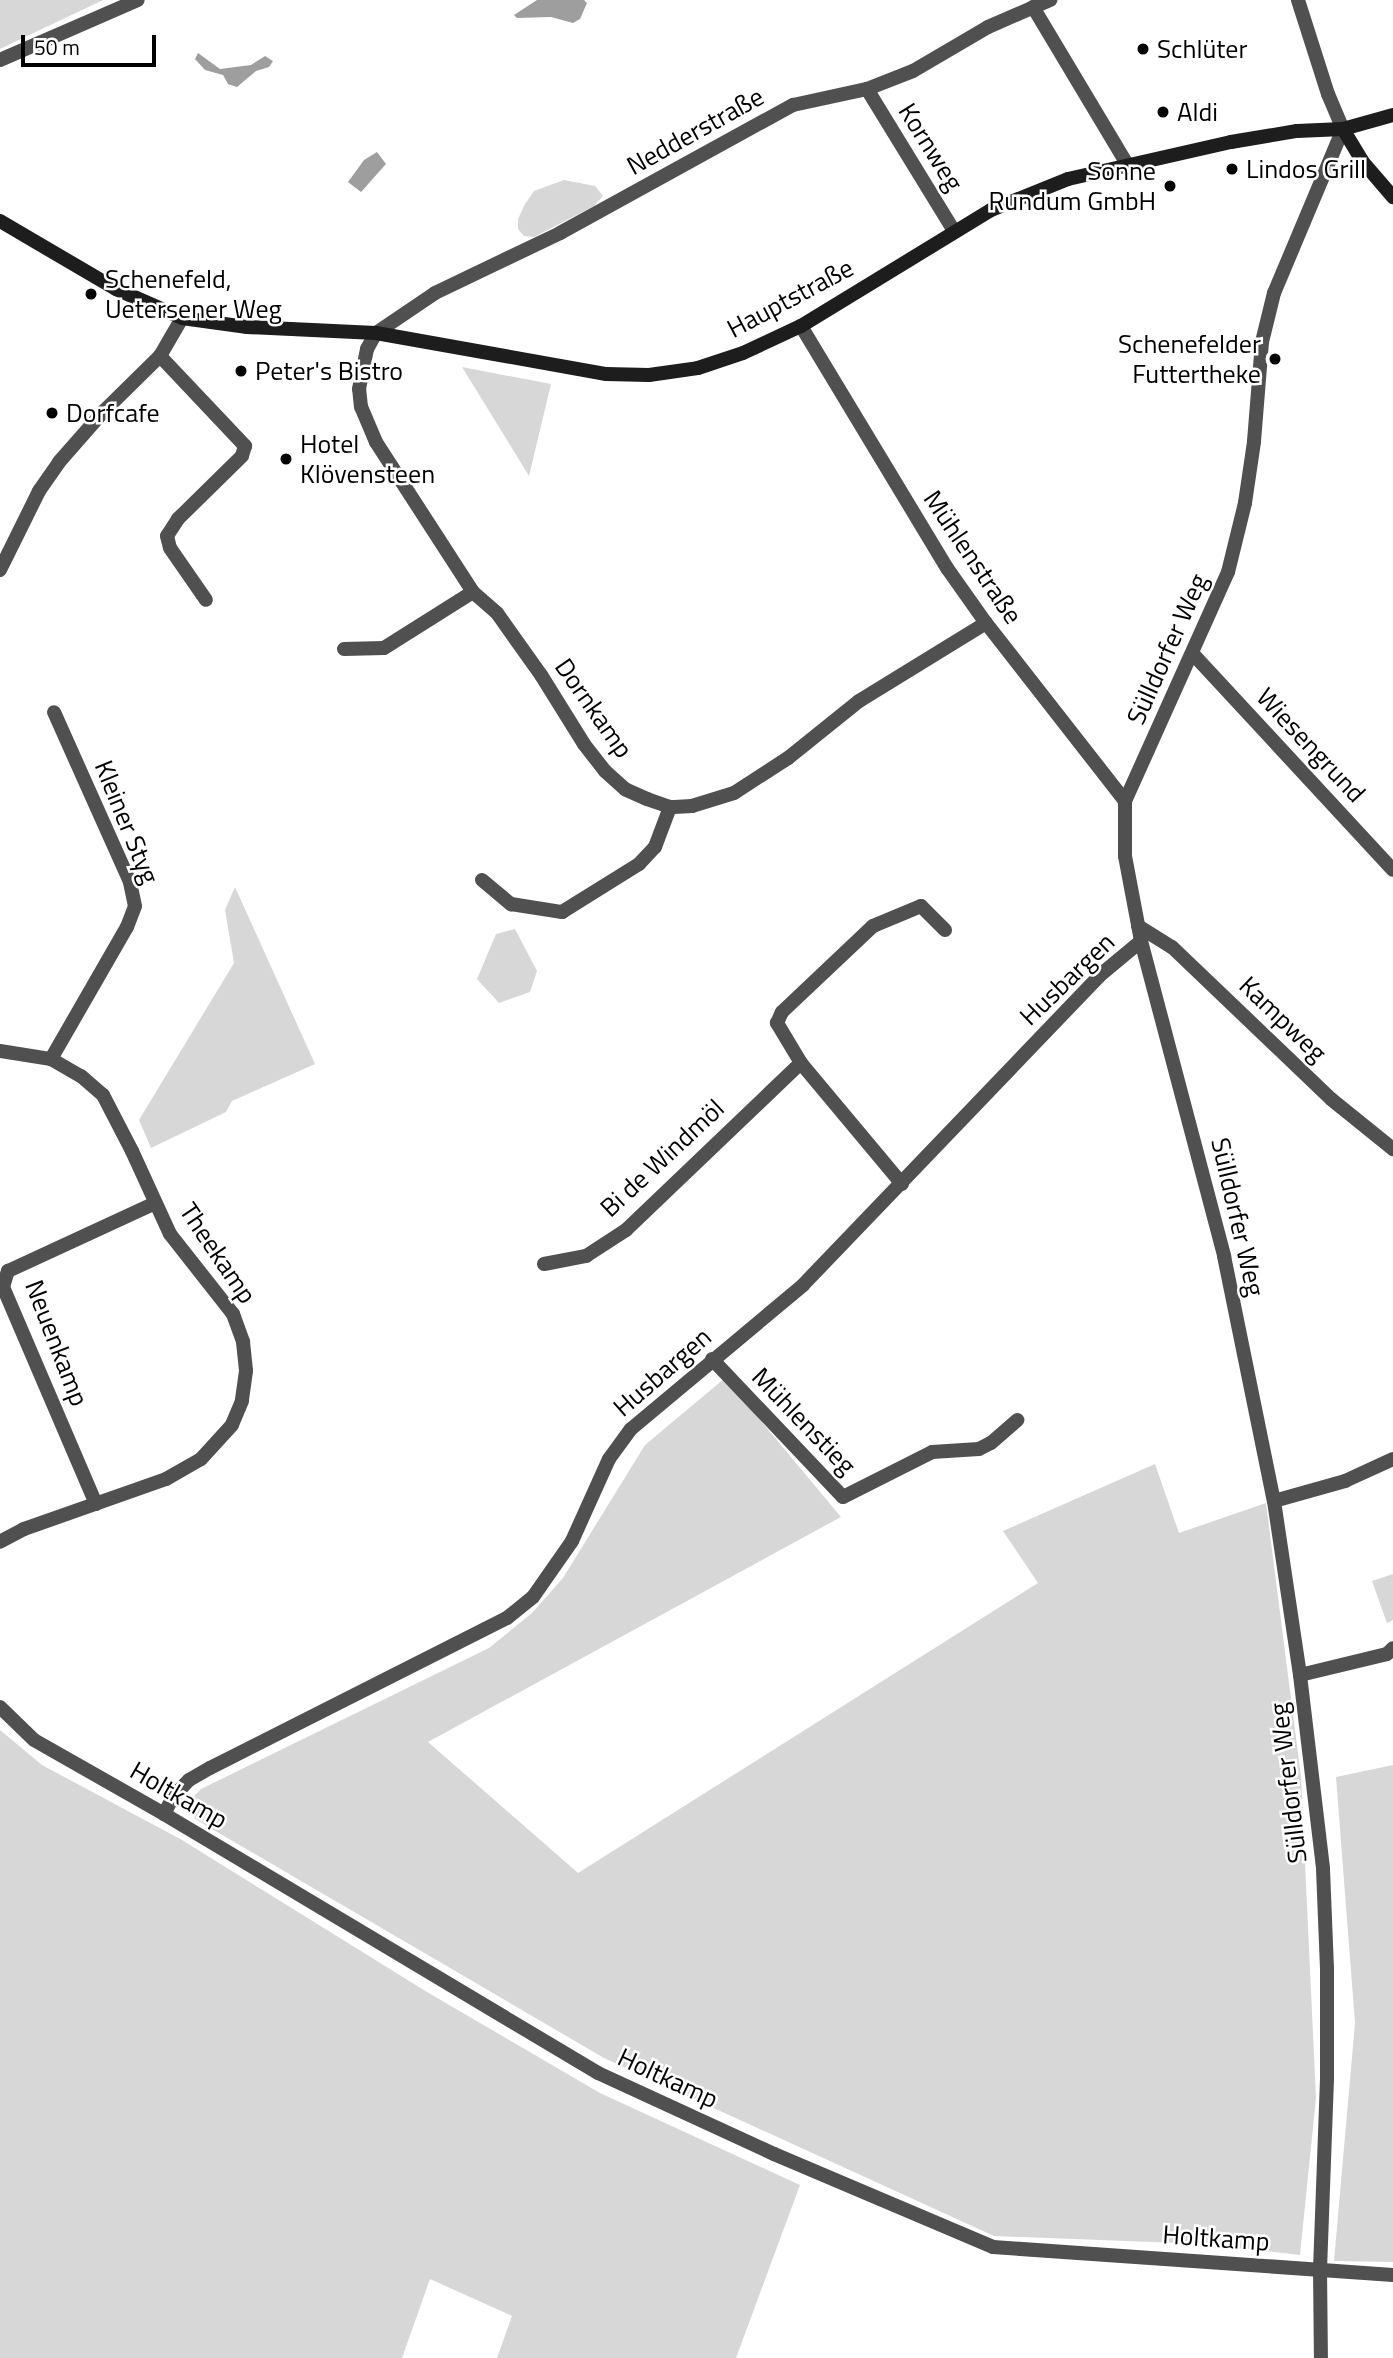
<!DOCTYPE html>
<html>
<head>
<meta charset="utf-8">
<style>
	body { margin:0 }
	#map { position:relative; width:1393px; height:2358px; overflow:hidden; background:#fff; font-family:"Titillium Web",sans-serif }
	div>[style] { position:absolute }
	.green>* { inset:0; background:#d7d7d7 }
	.water>* { inset:0; background:#9e9e9e }
	.street>* { height:14px; margin:-7px; padding:0 7px; transform-origin:7px; border-radius:7px; background:#505050 }
	.secondary>* { height:14px; margin:-7px; padding:0 7px; transform-origin:7px; border-radius:7px; background:#1d1d1d }
	.dots>* { width:19px; height:19px; translate:-50% -50%; box-sizing:border-box; border:4px solid #fff; border-radius:50% }
	span { translate:-50% -50%; white-space:nowrap; text-align:center; line-height:1.15; -webkit-text-stroke:5px #fff; paint-order:stroke }
	.poi-label { font-size:26px; color:#000 }
	.left { translate:0 -50%; text-align:left }
	.right { translate:-100% -50%; text-align:right }
	.street-label { font-size:26px; color:#000 }
	.scale { position:absolute; left:21px; top:35px; width:135px; height:32px; box-sizing:border-box; border:4px solid #000; border-top:0; padding-left:9px; font-size:21px; line-height:24px; white-space:nowrap; color:#000; -webkit-text-stroke:5px #fff; paint-order:stroke }
</style>
</head>
<body>
<div id="map">
	<div class="green">
		<div style="clip-path:polygon(0 0,103px 0,0 49px)"></div>
		<div style="clip-path:polygon(564px 180px,595px 186px,603px 196px,594px 206px,534px 237px,524px 236px,518px 229px,518px 219px,525px 204px,534px 191px)"></div>
		<div style="clip-path:polygon(462px 367px,551px 384px,529px 476px)"></div>
		<div style="clip-path:polygon(235px 887px,315px 1064px,232px 1101px,226px 1112px,151px 1148px,139px 1120px,234px 963px,225px 910px)"></div>
		<div style="clip-path:polygon(515px 929px,537px 971px,530px 992px,499px 1003px,477px 979px,496px 934px)"></div>
		<div style="clip-path:polygon(725px 1378px,841px 1517px,428px 1742px,578px 1873px,1038px 1583px,1003px 1531px,1155px 1464px,1179px 1533px,1266px 1503px,1301px 1777px,1316px 2098px,1300px 2255px,1204px 2244px,994px 2236px,604px 2058px,195px 1819px,190px 1808px,192px 1798px,201px 1789px,489px 1648px,532px 1613px,563px 1578px,645px 1445px)"></div>
		<div style="clip-path:polygon(1393px 1574px,1393px 1620px,1387px 1623px,1372px 1581px)"></div>
		<div style="clip-path:polygon(0 1730px,42px 1765px,182px 1840px,427px 1992px,600px 2093px,800px 2185px,736px 2358px,497px 2358px,512px 2316px,430px 2279px,402px 2358px,0 2358px)"></div>
		<div style="clip-path:polygon(1393px 1765px,1393px 2262px,1334px 2261px,1355px 2023px,1336px 1777px)"></div>
	</div>
	<div class="water">
		<div style="clip-path:polygon(537px 0,584px 0,587px 3px,580px 19px,573px 23px,551px 17px,517px 18px,514px 15px)"></div>
		<div style="clip-path:polygon(198px 53px,220px 69px,251px 65px,265px 56px,273px 61px,269px 67px,256px 71px,237px 87px,228px 84px,223px 75px,205px 70px,195px 59px)"></div>
		<div style="clip-path:polygon(377px 152px,386px 164px,361px 192px,348px 182px,364px 160px)"></div>
	</div>
	<div class="street">
		<div style="left:1298px;top:0;width:99px;rotate:72.3deg"></div>
		<div style="left:1328px;top:94px;width:38px;rotate:67deg"></div>
		<div style="left:1343px;top:129px;width:178px;rotate:112.8deg"></div>
		<div style="left:1274px;top:293px;width:50px;rotate:103.8deg"></div>
		<div style="left:1262px;top:342px;width:100px;rotate:94.6deg"></div>
		<div style="left:1254px;top:442px;width:62px;rotate:98.4deg"></div>
		<div style="left:1245px;top:503px;width:71px;rotate:103.8deg"></div>
		<div style="left:1228px;top:572px;width:251px;rotate:114.2deg"></div>
		<div style="left:1125px;top:801px;width:55px;rotate:90deg"></div>
		<div style="left:1125px;top:856px;width:86px;rotate:79.3deg"></div>
		<div style="left:1141px;top:941px;width:326px;rotate:75.2deg"></div>
		<div style="left:1224px;top:1256px;width:250px;rotate:78.5deg"></div>
		<div style="left:1274px;top:1501px;width:176px;rotate:81.5deg"></div>
		<div style="left:1300px;top:1675px;width:195px;rotate:83.2deg"></div>
		<div style="left:1323px;top:1869px;width:99px;rotate:87.7deg"></div>
		<div style="left:1327px;top:1968px;width:111px;rotate:90deg"></div>
		<div style="left:1327px;top:2079px;width:190px;rotate:92.1deg"></div>
		<div style="left:1320px;top:2269px;width:89px;rotate:89.4deg"></div>
		<div style="left:1033px;top:7px;width:183px;rotate:59.1deg"></div>
		<div style="left:0;top:60px;width:150px;rotate:-23.5deg"></div>
		<div style="left:867px;top:89px;width:167px;rotate:58.5deg"></div>
		<div style="left:801px;top:326px;width:283px;rotate:58.9deg"></div>
		<div style="left:947px;top:568px;width:67px;rotate:54.7deg"></div>
		<div style="left:986px;top:623px;width:226px;rotate:52deg"></div>
		<div style="left:160px;top:356px;width:124px;rotate:46.6deg"></div>
		<div style="left:245px;top:446px;width:10px;rotate:107deg"></div>
		<div style="left:242px;top:456px;width:90px;rotate:135.5deg"></div>
		<div style="left:178px;top:519px;width:20px;rotate:123deg"></div>
		<div style="left:167px;top:536px;width:12px;rotate:76deg"></div>
		<div style="left:170px;top:548px;width:63px;rotate:55.3deg"></div>
		<div style="left:0;top:570px;width:88px;rotate:-63.7deg"></div>
		<div style="left:39px;top:491px;width:35px;rotate:-55deg"></div>
		<div style="left:59px;top:462px;width:68px;rotate:-48.6deg"></div>
		<div style="left:104px;top:411px;width:78px;rotate:-44.5deg"></div>
		<div style="left:160px;top:356px;width:44px;rotate:-59.9deg"></div>
		<div style="left:986px;top:623px;width:149px;rotate:148.4deg"></div>
		<div style="left:859px;top:701px;width:91px;rotate:141.2deg"></div>
		<div style="left:788px;top:758px;width:64px;rotate:147.1deg"></div>
		<div style="left:734px;top:793px;width:44px;rotate:162.8deg"></div>
		<div style="left:692px;top:806px;width:22px;rotate:177deg"></div>
		<div style="left:670px;top:807px;width:24px;rotate:-161deg"></div>
		<div style="left:647px;top:799px;width:24px;rotate:-156deg"></div>
		<div style="left:625px;top:789px;width:27px;rotate:-138deg"></div>
		<div style="left:605px;top:771px;width:34px;rotate:-128deg"></div>
		<div style="left:584px;top:744px;width:81px;rotate:-121.9deg"></div>
		<div style="left:541px;top:675px;width:76px;rotate:-125.4deg"></div>
		<div style="left:497px;top:613px;width:32px;rotate:-139deg"></div>
		<div style="left:473px;top:592px;width:179px;rotate:-122.9deg"></div>
		<div style="left:376px;top:442px;width:38px;rotate:-113deg"></div>
		<div style="left:361px;top:407px;width:18px;rotate:-96deg"></div>
		<div style="left:359px;top:389px;width:41px;rotate:-78.7deg"></div>
		<div style="left:367px;top:349px;width:18px;rotate:-61deg"></div>
		<div style="left:376px;top:333px;width:71px;rotate:-34.1deg"></div>
		<div style="left:435px;top:293px;width:139px;rotate:-25.6deg"></div>
		<div style="left:560px;top:233px;width:266px;rotate:-28.8deg"></div>
		<div style="left:793px;top:105px;width:76px;rotate:-12.2deg"></div>
		<div style="left:867px;top:89px;width:49px;rotate:-21.4deg"></div>
		<div style="left:913px;top:71px;width:87px;rotate:-30.4deg"></div>
		<div style="left:988px;top:27px;width:68px;rotate:-23.5deg"></div>
		<div style="left:344px;top:649px;width:40px;rotate:-1.4deg"></div>
		<div style="left:384px;top:648px;width:105px;rotate:-32.2deg"></div>
		<div style="left:1193px;top:654px;width:294px;rotate:47.2deg"></div>
		<div style="left:482px;top:880px;width:38px;rotate:40deg"></div>
		<div style="left:511px;top:904px;width:52px;rotate:8.9deg"></div>
		<div style="left:562px;top:912px;width:91px;rotate:-31.9deg"></div>
		<div style="left:639px;top:864px;width:23px;rotate:-47deg"></div>
		<div style="left:655px;top:847px;width:43px;rotate:-69.4deg"></div>
		<div style="left:1138px;top:926px;width:40px;rotate:32deg"></div>
		<div style="left:1172px;top:947px;width:220px;rotate:43.7deg"></div>
		<div style="left:1331px;top:1099px;width:80px;rotate:38.9deg"></div>
		<div style="left:0;top:1051px;width:52px;rotate:8.9deg"></div>
		<div style="left:51px;top:1059px;width:34px;rotate:30deg"></div>
		<div style="left:81px;top:1076px;width:29px;rotate:41deg"></div>
		<div style="left:103px;top:1095px;width:63px;rotate:62.6deg"></div>
		<div style="left:132px;top:1151px;width:91px;rotate:65.4deg"></div>
		<div style="left:170px;top:1234px;width:102px;rotate:51.8deg"></div>
		<div style="left:233px;top:1314px;width:30px;rotate:70deg"></div>
		<div style="left:243px;top:1342px;width:29px;rotate:84deg"></div>
		<div style="left:246px;top:1371px;width:30px;rotate:98deg"></div>
		<div style="left:242px;top:1401px;width:26px;rotate:113deg"></div>
		<div style="left:232px;top:1425px;width:46px;rotate:132.4deg"></div>
		<div style="left:201px;top:1459px;width:40px;rotate:150.3deg"></div>
		<div style="left:166px;top:1479px;width:151px;rotate:160.6deg"></div>
		<div style="left:24px;top:1529px;width:27px;rotate:152deg"></div>
		<div style="left:51px;top:1059px;width:152px;rotate:-60.1deg"></div>
		<div style="left:127px;top:927px;width:22px;rotate:-69deg"></div>
		<div style="left:135px;top:906px;width:25px;rotate:-102deg"></div>
		<div style="left:130px;top:882px;width:186px;rotate:-114.1deg"></div>
		<div style="left:902px;top:1184px;width:158px;rotate:-129.9deg"></div>
		<div style="left:801px;top:1063px;width:47px;rotate:-121deg"></div>
		<div style="left:777px;top:1023px;width:12px;rotate:-66deg"></div>
		<div style="left:782px;top:1012px;width:125px;rotate:-43.4deg"></div>
		<div style="left:873px;top:926px;width:52px;rotate:-22.6deg"></div>
		<div style="left:921px;top:906px;width:34px;rotate:45deg"></div>
		<div style="left:544px;top:1264px;width:43px;rotate:-10.8deg"></div>
		<div style="left:586px;top:1256px;width:48px;rotate:-33deg"></div>
		<div style="left:626px;top:1230px;width:242px;rotate:-43.7deg"></div>
		<div style="left:712px;top:1359px;width:190px;rotate:46.5deg"></div>
		<div style="left:843px;top:1497px;width:100px;rotate:-26.8deg"></div>
		<div style="left:932px;top:1452px;width:47px;rotate:-3.7deg"></div>
		<div style="left:979px;top:1449px;width:13px;rotate:-27deg"></div>
		<div style="left:991px;top:1443px;width:35px;rotate:-41deg"></div>
		<div style="left:1274px;top:1501px;width:74px;rotate:-15.7deg"></div>
		<div style="left:1345px;top:1481px;width:53px;rotate:-24.6deg"></div>
		<div style="left:96px;top:1504px;width:236px;rotate:-113.2deg"></div>
		<div style="left:3px;top:1287px;width:17px;rotate:-73deg"></div>
		<div style="left:8px;top:1271px;width:162px;rotate:-24.8deg"></div>
		<div style="left:1300px;top:1675px;width:89px;rotate:-13.6deg"></div>
		<div style="left:1387px;top:1654px;width:8px;rotate:-45deg"></div>
		<div style="left:0;top:1707px;width:47px;rotate:44.1deg"></div>
		<div style="left:34px;top:1740px;width:150px;rotate:29.6deg"></div>
		<div style="left:164px;top:1814px;width:505px;rotate:30.83deg"></div>
		<div style="left:598px;top:2073px;width:194px;rotate:24.7deg"></div>
		<div style="left:774px;top:2154px;width:238px;rotate:23deg"></div>
		<div style="left:993px;top:2247px;width:401px;rotate:4deg"></div>
		<div style="left:164px;top:1814px;width:19px;rotate:-62deg"></div>
		<div style="left:173px;top:1797px;width:23px;rotate:-47deg"></div>
		<div style="left:189px;top:1780px;width:24px;rotate:-30deg"></div>
		<div style="left:210px;top:1768px;width:333px;rotate:-26.8deg"></div>
		<div style="left:507px;top:1618px;width:33px;rotate:-39deg"></div>
		<div style="left:533px;top:1597px;width:68px;rotate:-55.1deg"></div>
		<div style="left:572px;top:1541px;width:90px;rotate:-65.7deg"></div>
		<div style="left:609px;top:1459px;width:37px;rotate:-54deg"></div>
		<div style="left:631px;top:1429px;width:224px;rotate:-39.9deg"></div>
		<div style="left:803px;top:1285px;width:428px;rotate:-46.2deg"></div>
		<div style="left:1099px;top:976px;width:55px;rotate:-39.8deg"></div>
	</div>
	<div class="secondary">
		<div style="left:1343px;top:129px;width:37px;rotate:59deg"></div>
		<div style="left:1362px;top:161px;width:48px;rotate:49.3deg"></div>
		<div style="left:0;top:221px;width:134px;rotate:30.4deg"></div>
		<div style="left:116px;top:289px;width:72px;rotate:23.7deg"></div>
		<div style="left:182px;top:318px;width:66px;rotate:7.9deg"></div>
		<div style="left:247px;top:327px;width:129px;rotate:2.7deg"></div>
		<div style="left:376px;top:333px;width:234px;rotate:10.1deg"></div>
		<div style="left:606px;top:374px;width:43px;rotate:1.3deg"></div>
		<div style="left:649px;top:375px;width:49px;rotate:-8.1deg"></div>
		<div style="left:698px;top:368px;width:47px;rotate:-18.4deg"></div>
		<div style="left:743px;top:353px;width:64px;rotate:-25deg"></div>
		<div style="left:801px;top:326px;width:223px;rotate:-31.4deg"></div>
		<div style="left:991px;top:210px;width:83px;rotate:-21.9deg"></div>
		<div style="left:1068px;top:179px;width:167px;rotate:-12.8deg"></div>
		<div style="left:1231px;top:142px;width:67px;rotate:-9.5deg"></div>
		<div style="left:1297px;top:131px;width:46px;rotate:-2.5deg"></div>
		<div style="left:1343px;top:129px;width:52px;rotate:-15.6deg"></div>
	</div>
	<div class="dots">
		<div style="left:1143px;top:49px;background:#000"></div>
		<div style="left:1163px;top:112px;background:#000"></div>
		<div style="left:1232px;top:169px;background:#000"></div>
		<div style="left:1170px;top:186px;background:#000"></div>
		<div style="left:91px;top:294px;background:#000"></div>
		<div style="left:1275px;top:359px;background:#000"></div>
		<div style="left:241px;top:371px;background:#000"></div>
		<div style="left:52px;top:413px;background:#000"></div>
		<div style="left:286px;top:459px;background:#000"></div>
	</div>
	<div class="poi-label">
		<span class="left" style="left:1157px;top:49px">Schlüter</span>
		<span class="left" style="left:1177px;top:112px">Aldi</span>
		<span class="left" style="left:1246px;top:169px">Lindos Grill</span>
		<span class="right" style="left:1156px;top:186px">Sonne<br>Rundum GmbH</span>
		<span class="left" style="left:105px;top:294px">Schenefeld,<br>Uetersener Weg</span>
		<span class="right" style="left:1261px;top:359px">Schenefelder<br>Futtertheke</span>
		<span class="left" style="left:255px;top:371px">Peter's Bistro</span>
		<span class="left" style="left:66px;top:413px">Dorfcafe</span>
		<span class="left" style="left:300px;top:459px">Hotel<br>Klövensteen</span>
	</div>
	<div class="street-label">
		<span style="left:695px;top:131px;rotate:-29deg">Nedderstraße</span>
		<span style="left:931px;top:147px;rotate:58deg">Kornweg</span>
		<span style="left:790px;top:298px;rotate:-28deg">Hauptstraße</span>
		<span style="left:973px;top:557px;rotate:56deg">Mühlenstraße</span>
		<span style="left:1167px;top:649px;rotate:-66deg">Sülldorfer Weg</span>
		<span style="left:594px;top:708px;rotate:55deg">Dornkamp</span>
		<span style="left:1311px;top:745px;rotate:47deg">Wiesengrund</span>
		<span style="left:127px;top:822px;rotate:68deg">Kleiner Styg</span>
		<span style="left:1067px;top:979px;rotate:-44deg">Husbargen</span>
		<span style="left:1283px;top:1019px;rotate:44deg">Kampweg</span>
		<span style="left:662px;top:1158px;rotate:-43deg">Bi de Windmöl</span>
		<span style="left:1238px;top:1217px;rotate:77deg">Sülldorfer Weg</span>
		<span style="left:218px;top:1253px;rotate:56deg">Theekamp</span>
		<span style="left:57px;top:1343px;rotate:69deg">Neuenkamp</span>
		<span style="left:662px;top:1372px;rotate:-41deg">Husbargen</span>
		<span style="left:804px;top:1421px;rotate:46deg">Mühlenstieg</span>
		<span style="left:1288px;top:1783px;rotate:-97deg">Sülldorfer Weg</span>
		<span style="left:179px;top:1795px;rotate:30deg">Holtkamp</span>
		<span style="left:668px;top:2078px;rotate:25deg">Holtkamp</span>
		<span style="left:1216px;top:2238px;rotate:4deg">Holtkamp</span>
	</div>
	<div class="scale">50 m</div>
</div>
</body>
</html>
